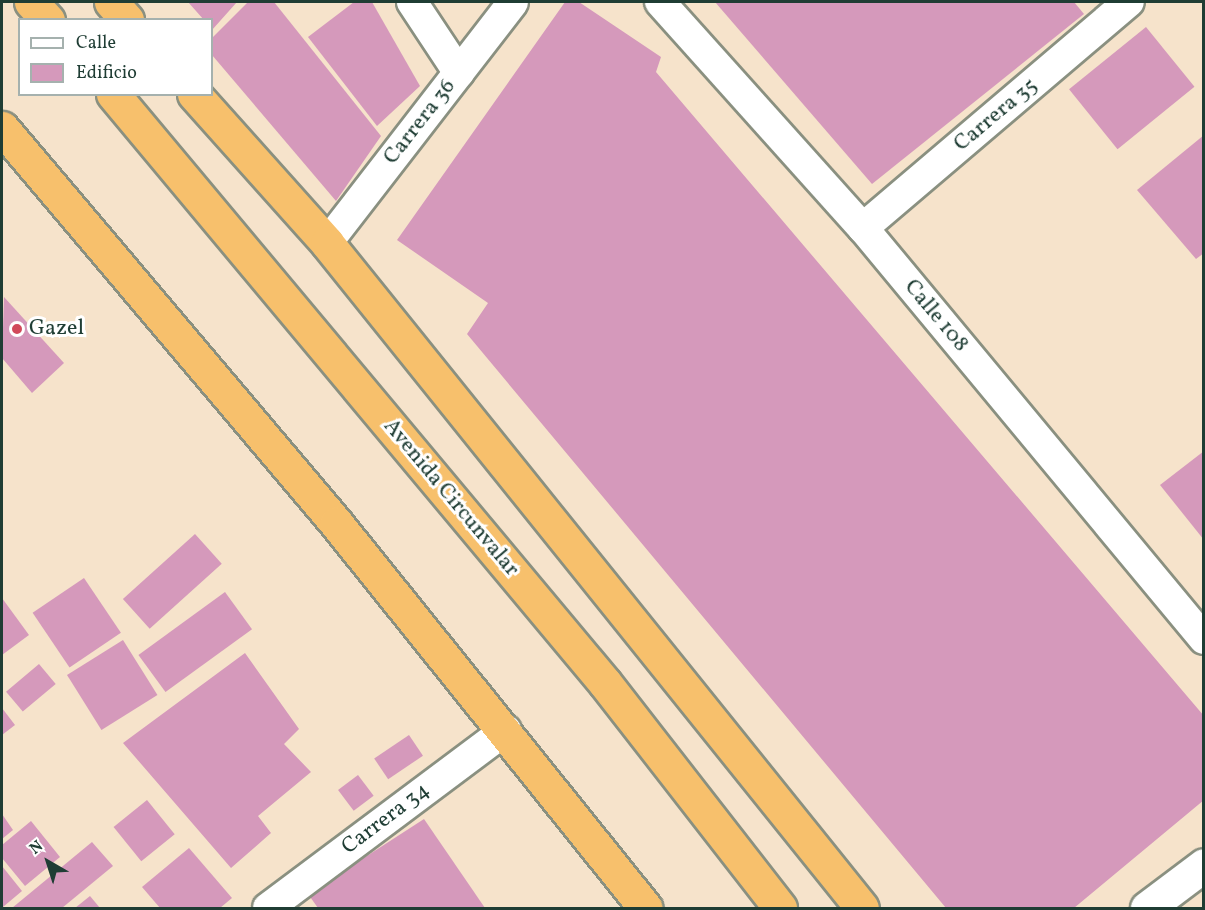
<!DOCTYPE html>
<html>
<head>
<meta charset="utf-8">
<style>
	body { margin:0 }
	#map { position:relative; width:1205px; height:910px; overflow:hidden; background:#f6e3cb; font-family:Vollkorn,serif }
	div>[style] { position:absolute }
	.building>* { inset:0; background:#d599bb; transform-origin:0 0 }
	.roads { filter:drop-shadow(2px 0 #8a9080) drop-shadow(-2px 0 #8a9080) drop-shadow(0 2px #8a9080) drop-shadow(0 -2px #8a9080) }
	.minor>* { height:30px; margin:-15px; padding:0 15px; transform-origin:15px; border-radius:15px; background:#fff }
	.tertiary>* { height:33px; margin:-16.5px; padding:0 16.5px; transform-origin:16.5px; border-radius:16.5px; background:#fff }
	.trunk>* { height:33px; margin:-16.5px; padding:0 16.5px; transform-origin:16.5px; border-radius:16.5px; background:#f7c06c }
	.dots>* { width:16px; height:16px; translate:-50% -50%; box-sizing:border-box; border:3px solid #fff; border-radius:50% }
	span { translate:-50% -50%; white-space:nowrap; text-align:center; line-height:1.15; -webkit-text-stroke:6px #fff; paint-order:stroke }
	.street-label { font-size:22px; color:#1f3d34 }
	.poi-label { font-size:22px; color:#1f3d34 }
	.left { translate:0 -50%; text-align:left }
	.frame { position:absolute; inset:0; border:3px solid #1f3d34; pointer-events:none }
	.legend { position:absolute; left:18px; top:18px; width:195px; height:78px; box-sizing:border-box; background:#fff; border:2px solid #a5b1ae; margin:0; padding:8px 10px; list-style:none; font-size:18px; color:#1f3d34 }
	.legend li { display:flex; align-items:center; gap:12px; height:30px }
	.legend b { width:30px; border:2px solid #a5b1ae }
	.north { position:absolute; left:18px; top:832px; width:60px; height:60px; -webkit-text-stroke:4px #fff; paint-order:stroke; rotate:321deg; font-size:16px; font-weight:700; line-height:24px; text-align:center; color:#1f3d34 }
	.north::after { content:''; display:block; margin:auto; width:21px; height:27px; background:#1f3d34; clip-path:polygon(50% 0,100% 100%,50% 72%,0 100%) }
</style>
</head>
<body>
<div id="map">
	<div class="building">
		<div style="clip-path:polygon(188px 2px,237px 2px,212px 30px,212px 20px,204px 20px)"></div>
		<div style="clip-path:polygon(248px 2px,274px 2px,381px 136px,336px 201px,212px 55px,212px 38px)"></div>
		<div style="clip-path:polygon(354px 2px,372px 2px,420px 86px,377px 126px,308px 37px)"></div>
		<div style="clip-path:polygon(565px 2px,579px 2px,661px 57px,656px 72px,1204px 716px,1204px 800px,1074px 908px,946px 908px,467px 334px,488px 303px,397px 240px)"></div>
		<div style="clip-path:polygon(715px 2px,1074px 2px,1084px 14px,872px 184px)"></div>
		<div style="left:1146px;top:27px;width:77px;height:99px;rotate:51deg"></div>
		<div style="clip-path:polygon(1204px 135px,1204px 253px,1196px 259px,1137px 190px)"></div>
		<div style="clip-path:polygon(4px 297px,64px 363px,32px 393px,2px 358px)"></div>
		<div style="clip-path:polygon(1204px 451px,1204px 540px,1160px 485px)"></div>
		<div style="left:195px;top:534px;width:40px;height:97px;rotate:48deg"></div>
		<div style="left:84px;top:578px;width:66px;height:62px;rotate:56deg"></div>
		<div style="left:225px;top:592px;width:46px;height:107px;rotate:54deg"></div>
		<div style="clip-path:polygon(2px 598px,29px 635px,2px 655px)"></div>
		<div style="left:123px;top:640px;width:65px;height:66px;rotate:58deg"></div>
		<div style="clip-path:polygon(245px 653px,299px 729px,284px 744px,311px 772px,258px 816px,271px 833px,231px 868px,123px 743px)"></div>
		<div style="left:39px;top:664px;width:26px;height:43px;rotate:50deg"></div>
		<div style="clip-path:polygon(2px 708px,15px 725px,2px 735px)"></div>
		<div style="left:409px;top:735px;width:25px;height:42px;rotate:56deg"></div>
		<div style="left:358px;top:775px;width:26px;height:25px;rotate:53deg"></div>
		<div style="left:147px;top:800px;width:44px;height:43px;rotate:51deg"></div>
		<div style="clip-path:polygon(2px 814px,13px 830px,2px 839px)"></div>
		<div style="clip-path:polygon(424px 819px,485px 908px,318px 908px,308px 894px)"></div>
		<div style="clip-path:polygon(31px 821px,60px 857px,25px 886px,2px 858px,2px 845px)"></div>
		<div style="clip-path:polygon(92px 842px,113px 866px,62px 908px,12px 908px)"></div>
		<div style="clip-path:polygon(189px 848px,232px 898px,220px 908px,160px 908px,142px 887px)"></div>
		<div style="clip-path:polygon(2px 866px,22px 891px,3px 907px,2px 905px)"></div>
		<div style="clip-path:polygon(90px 896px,100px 908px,75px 908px)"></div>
	</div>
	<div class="roads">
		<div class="minor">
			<div style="left:412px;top:2px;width:85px;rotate:56.5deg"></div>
			<div style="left:660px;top:2px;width:304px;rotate:48.1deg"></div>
			<div style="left:863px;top:228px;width:534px;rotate:50.32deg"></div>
			<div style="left:863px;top:228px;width:349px;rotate:-40.4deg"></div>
			<div style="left:327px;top:243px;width:304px;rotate:-52.3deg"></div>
			<div style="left:268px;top:908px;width:297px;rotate:-36.8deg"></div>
		</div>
		<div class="tertiary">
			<div style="left:1147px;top:908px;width:71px;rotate:-37deg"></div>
		</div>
		<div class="trunk">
			<div style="left:31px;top:2px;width:25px;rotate:47deg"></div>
			<div style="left:111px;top:2px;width:24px;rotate:48deg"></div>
			<div style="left:113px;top:94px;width:767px;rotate:50.13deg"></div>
			<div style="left:605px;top:683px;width:285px;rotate:52.1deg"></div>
			<div style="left:194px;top:94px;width:200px;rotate:48.2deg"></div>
			<div style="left:327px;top:243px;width:853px;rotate:51.18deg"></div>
			<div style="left:2px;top:128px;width:517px;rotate:49.78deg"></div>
			<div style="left:336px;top:523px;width:494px;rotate:51.2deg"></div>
		</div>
	</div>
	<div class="dots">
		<div style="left:17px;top:329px;background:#d1495b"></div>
	</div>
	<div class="street-label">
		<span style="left:996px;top:115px;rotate:-40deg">Carrera 35</span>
		<span style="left:420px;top:122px;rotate:-52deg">Carrera 36</span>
		<span style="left:936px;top:316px;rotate:50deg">Calle 108</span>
		<span style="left:451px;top:498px;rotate:50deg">Avenida Circunvalar</span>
		<span style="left:386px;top:819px;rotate:-37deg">Carrera 34</span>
	</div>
	<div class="poi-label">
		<span class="left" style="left:29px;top:329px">Gazel</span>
	</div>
	<div class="frame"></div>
	<ul class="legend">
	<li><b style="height:8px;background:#fff"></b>Calle</li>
	<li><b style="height:16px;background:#d599bb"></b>Edificio</li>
	</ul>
	<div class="north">N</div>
</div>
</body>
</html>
